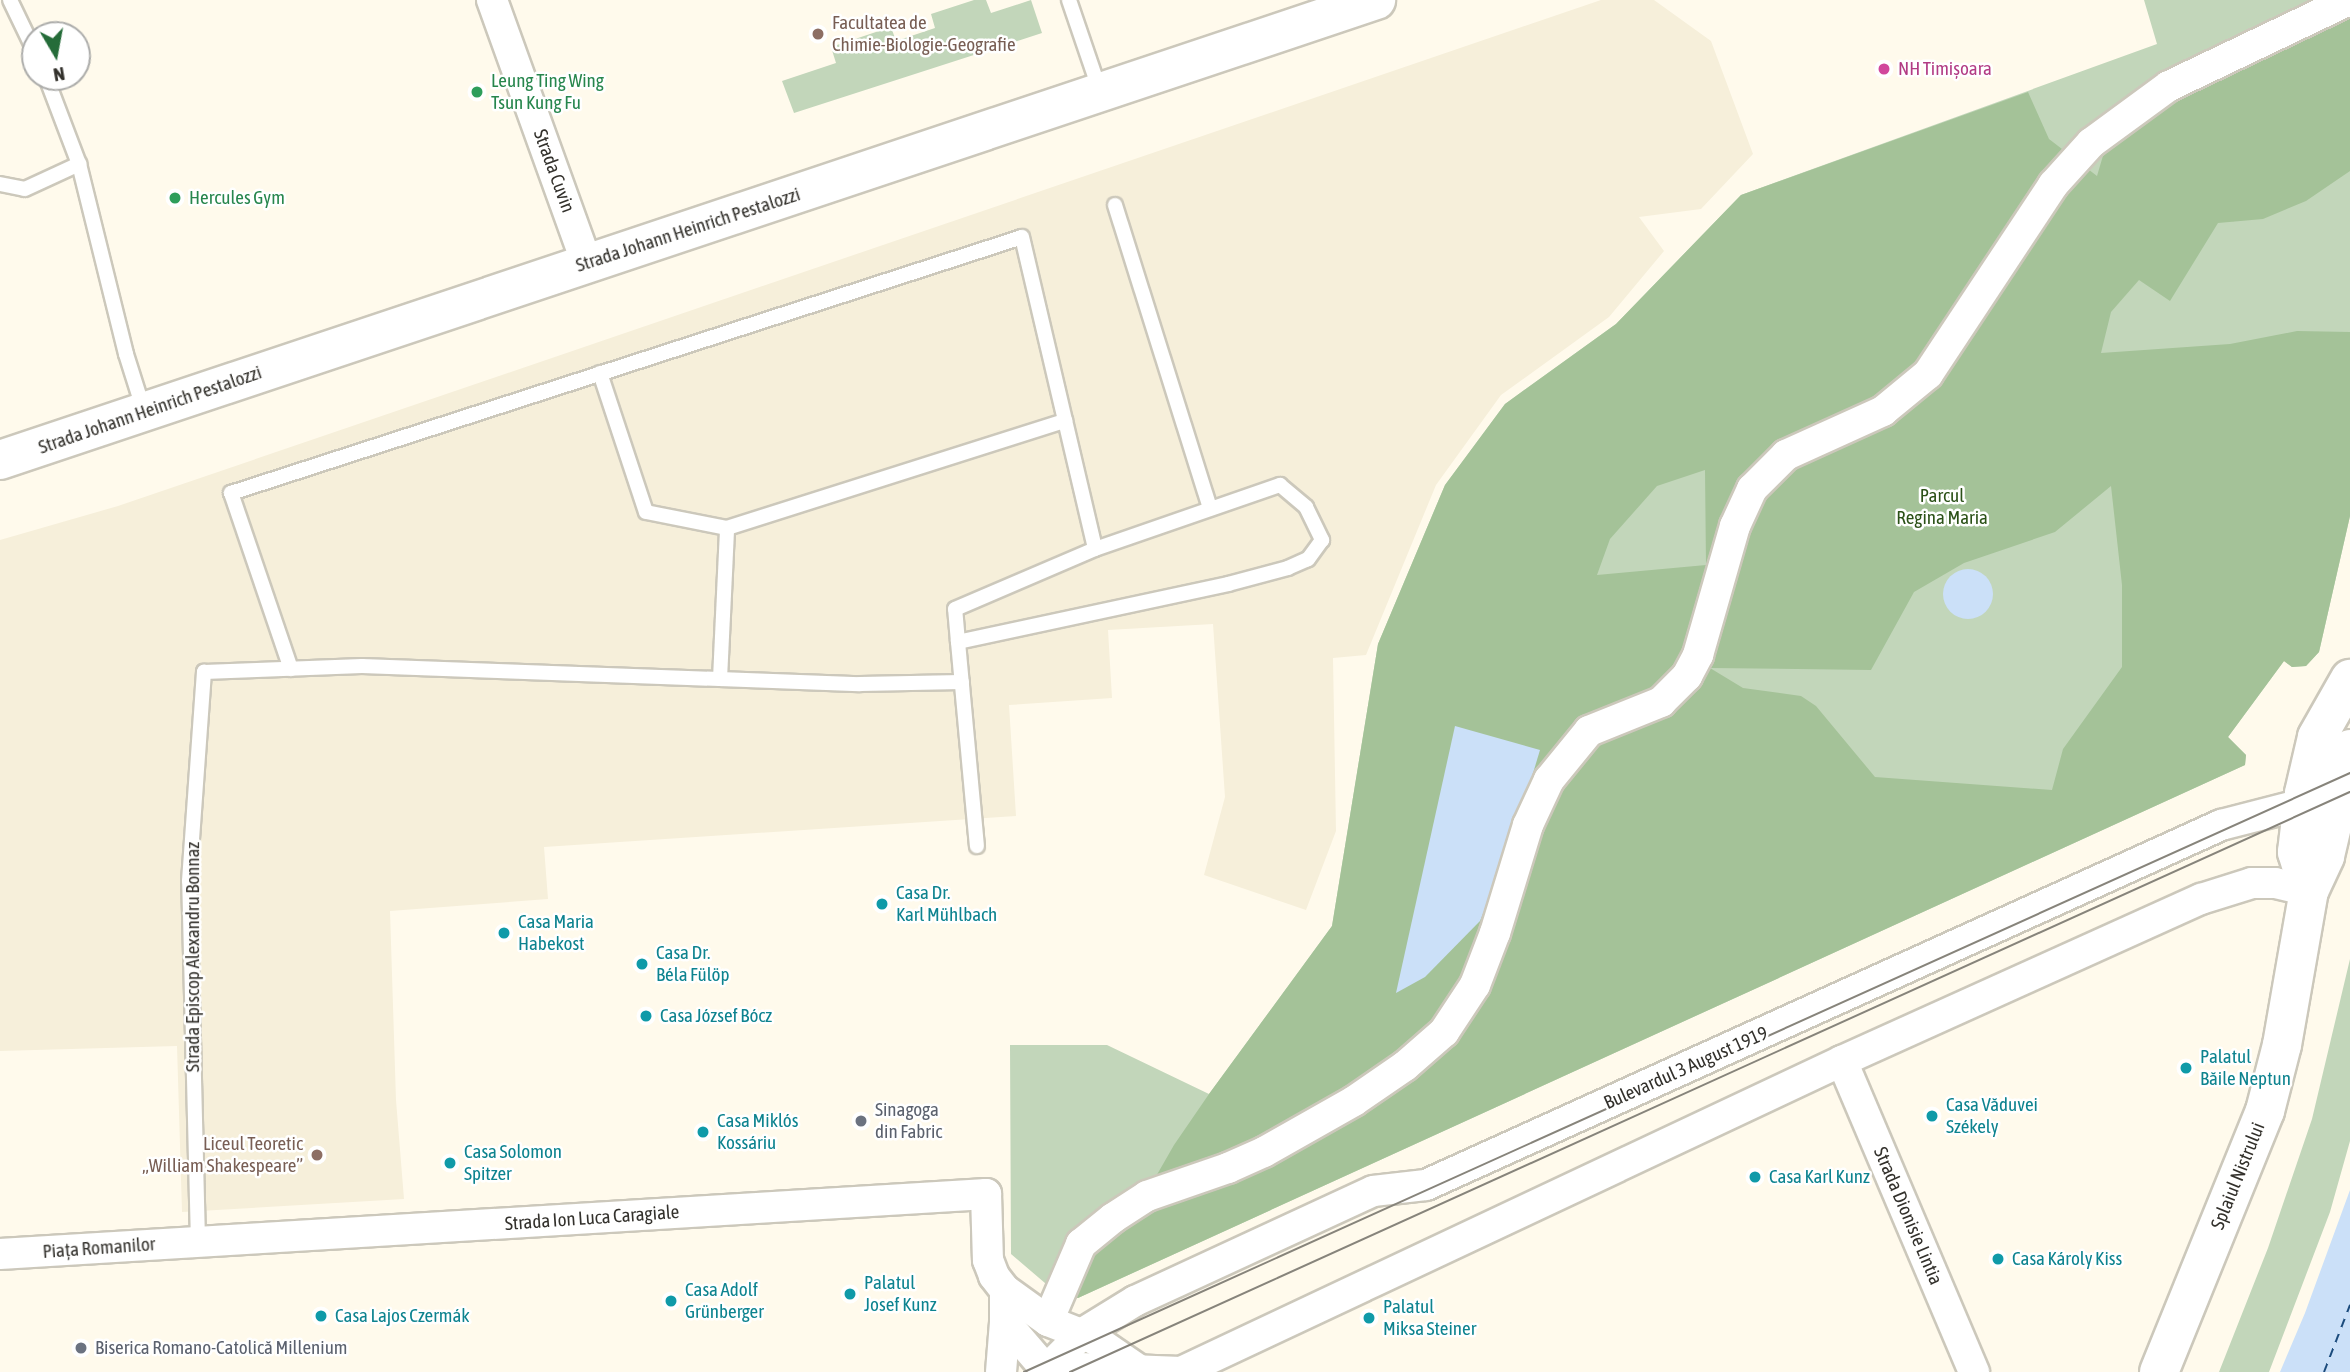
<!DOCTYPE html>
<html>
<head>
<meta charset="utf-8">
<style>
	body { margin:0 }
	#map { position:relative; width:2350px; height:1372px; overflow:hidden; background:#fffaec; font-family:"Asap Condensed",sans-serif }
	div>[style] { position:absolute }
	.built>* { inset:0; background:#f6efda }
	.green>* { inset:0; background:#c2d6ba }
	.forest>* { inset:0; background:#a4c298 }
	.water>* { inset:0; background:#cbe0f8 }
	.round { border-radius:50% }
	.ferry>* { height:2px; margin-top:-1px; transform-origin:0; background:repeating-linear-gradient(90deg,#1b4b7c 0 9px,transparent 0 16px) }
	.roads { filter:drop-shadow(2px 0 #ccc8bb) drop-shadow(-2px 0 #ccc8bb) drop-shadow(0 2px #ccc8bb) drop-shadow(0 -2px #ccc8bb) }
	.lane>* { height:14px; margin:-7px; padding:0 7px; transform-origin:7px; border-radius:7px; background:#fff }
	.street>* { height:30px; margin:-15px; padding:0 15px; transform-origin:15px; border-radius:15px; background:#fff }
	.secondary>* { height:38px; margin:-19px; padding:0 19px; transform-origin:19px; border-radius:19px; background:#fff }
	.tram>* { height:2px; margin:-1px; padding:0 1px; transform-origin:1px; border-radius:1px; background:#87847b }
	.dots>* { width:19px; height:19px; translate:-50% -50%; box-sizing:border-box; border:4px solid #fff; border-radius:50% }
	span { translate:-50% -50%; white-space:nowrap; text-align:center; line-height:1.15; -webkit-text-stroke:5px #fff; paint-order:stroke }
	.education-label { font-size:19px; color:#785e54 }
	.left { translate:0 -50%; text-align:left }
	.right { translate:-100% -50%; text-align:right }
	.hotel-label { font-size:19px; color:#b23c85 }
	.leisure-label { font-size:19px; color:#27864d }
	.street-label { font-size:19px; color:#33312c }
	.park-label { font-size:19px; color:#2b5117 }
	.culture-label { font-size:19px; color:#0d838f }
	.worship-label { font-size:19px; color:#5b616d }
	.north { position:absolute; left:21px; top:21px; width:70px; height:70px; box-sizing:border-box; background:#fff; border:2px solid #adadab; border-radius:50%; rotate:170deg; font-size:19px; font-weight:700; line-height:28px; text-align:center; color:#33312c }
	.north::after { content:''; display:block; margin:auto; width:24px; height:32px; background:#256c39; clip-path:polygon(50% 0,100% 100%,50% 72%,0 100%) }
</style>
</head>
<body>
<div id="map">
	<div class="built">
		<div style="clip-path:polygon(1601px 0,1654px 0,1711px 41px,1753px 154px,1701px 209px,1639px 217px,1664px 251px,1609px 317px,1501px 395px,1436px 485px,1366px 655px,1333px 658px,1336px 831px,1306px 910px,1204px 875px,1225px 797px,1213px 624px,1108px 630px,1112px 698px,1009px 705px,1016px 816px,544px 847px,548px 899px,390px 911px,396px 1100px,404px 1199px,182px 1212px,177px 1046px,0 1051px,0 540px,118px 506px)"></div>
	</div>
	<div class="green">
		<div style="clip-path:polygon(974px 0,986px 0,991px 13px,1031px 0,1042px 33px,794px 113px,782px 81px,836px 63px,831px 47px,891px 27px,896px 41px,935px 28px,931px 14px)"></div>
		<div style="clip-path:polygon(2144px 0,2350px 0,2350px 516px,2319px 652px,2306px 666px,2292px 667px,2284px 661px,2228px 737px,2246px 755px,2245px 765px,1078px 1298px,1059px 1295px,1011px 1254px,1010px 1045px,1107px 1045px,1209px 1094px,1332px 926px,1378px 644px,1445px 485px,1505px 404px,1616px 324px,1741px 195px,2157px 44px)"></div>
		<div style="clip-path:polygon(2350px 959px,2350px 1141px,2330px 1212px,2269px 1372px,2219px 1372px,2268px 1248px,2312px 1119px)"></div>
	</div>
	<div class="forest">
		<div style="clip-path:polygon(evenodd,2335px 0,2350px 0,2350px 171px,2306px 201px,2263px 219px,2218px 223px,2170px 301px,2139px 280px,2111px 312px,2101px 353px,2230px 344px,2297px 331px,2350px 332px,2350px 516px,2319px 652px,2306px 666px,2292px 667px,2284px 661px,2228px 737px,2246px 755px,2245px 765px,1078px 1298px,1059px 1295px,1072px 1241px,1147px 1192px,1174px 1145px,1209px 1094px,1332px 926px,1378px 644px,1445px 485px,1505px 404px,1616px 324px,1741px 195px,2028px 92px,2049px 139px,2097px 176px,2118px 105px,2249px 29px,2335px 0,1705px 470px,1706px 565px,1597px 575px,1610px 539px,1657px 486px,1705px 470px,2335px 0,2111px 486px,2122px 585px,2122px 667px,2063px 749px,2052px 790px,1875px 777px,1816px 706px,1801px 696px,1743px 688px,1710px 668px,1871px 670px,1914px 592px,1964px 563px,2055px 532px,2111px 486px)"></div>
	</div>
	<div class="water">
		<div class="round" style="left:1943px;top:569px;width:50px;height:50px"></div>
		<div style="clip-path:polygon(1455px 726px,1540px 750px,1511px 846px,1480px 921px,1425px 977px,1396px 993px)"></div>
		<div style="clip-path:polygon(2350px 1190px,2350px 1372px,2280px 1372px,2305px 1313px)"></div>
	</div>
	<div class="ferry">
		<div style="left:2324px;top:1372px;width:72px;rotate:-68.8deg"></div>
	</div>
	<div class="roads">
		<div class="lane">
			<div style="left:10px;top:0;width:58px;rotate:64.3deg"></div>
			<div style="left:1069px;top:0;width:96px;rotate:71.2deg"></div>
			<div style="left:46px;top:77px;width:93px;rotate:69.2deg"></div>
			<div style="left:79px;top:164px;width:196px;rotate:76.1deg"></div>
			<div style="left:126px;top:354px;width:60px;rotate:72.5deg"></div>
			<div style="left:0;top:184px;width:25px;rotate:11deg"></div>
			<div style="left:25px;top:189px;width:60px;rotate:-24.8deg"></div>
			<div style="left:1115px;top:205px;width:318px;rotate:72.6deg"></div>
			<div style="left:600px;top:373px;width:146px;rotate:71.7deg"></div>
			<div style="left:646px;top:512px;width:83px;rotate:11.2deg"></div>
			<div style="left:727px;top:528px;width:355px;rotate:-17.6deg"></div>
			<div style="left:958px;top:642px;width:33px;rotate:-95deg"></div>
			<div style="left:955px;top:609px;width:152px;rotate:-23.2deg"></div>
			<div style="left:1095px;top:549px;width:196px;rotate:-19.1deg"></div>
			<div style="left:1280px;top:485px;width:34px;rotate:40deg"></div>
			<div style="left:1306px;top:507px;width:37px;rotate:64deg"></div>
			<div style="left:1322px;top:540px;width:24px;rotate:126deg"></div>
			<div style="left:1308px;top:559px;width:22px;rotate:156deg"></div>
			<div style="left:1288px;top:568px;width:62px;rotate:165.1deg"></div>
			<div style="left:1228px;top:584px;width:276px;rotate:167.9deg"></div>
			<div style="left:958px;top:642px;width:205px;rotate:84.7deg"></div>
			<div style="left:291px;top:669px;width:186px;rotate:-108.8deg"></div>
			<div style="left:231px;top:493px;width:831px;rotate:-17.93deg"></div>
			<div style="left:1022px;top:237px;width:320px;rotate:76.8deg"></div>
			<div style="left:720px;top:679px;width:151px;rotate:-87.3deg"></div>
			<div style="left:198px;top:1242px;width:361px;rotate:-91.4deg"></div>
			<div style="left:189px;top:881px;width:210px;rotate:-85.9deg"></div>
			<div style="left:204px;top:672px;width:158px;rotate:-2.2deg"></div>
			<div style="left:362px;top:666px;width:498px;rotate:2.1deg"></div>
			<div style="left:860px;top:684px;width:102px;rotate:-1.1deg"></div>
		</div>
		<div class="street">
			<div style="left:492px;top:0;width:281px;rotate:70.2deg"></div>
			<div style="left:1842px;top:1061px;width:338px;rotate:67deg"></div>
			<div style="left:0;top:1254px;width:988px;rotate:-3.48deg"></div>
			<div style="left:986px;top:1194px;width:66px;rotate:88.3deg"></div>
			<div style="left:988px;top:1260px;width:17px;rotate:69deg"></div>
			<div style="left:994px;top:1276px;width:18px;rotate:52deg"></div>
			<div style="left:1005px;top:1290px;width:53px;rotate:35.8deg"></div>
			<div style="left:1048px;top:1321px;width:49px;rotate:21.4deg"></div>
			<div style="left:1094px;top:1339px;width:58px;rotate:34.5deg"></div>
			<div style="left:1005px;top:1290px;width:32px;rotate:90deg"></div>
			<div style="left:1005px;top:1322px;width:66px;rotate:49.3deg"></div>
			<div style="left:1048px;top:1321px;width:84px;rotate:-66.8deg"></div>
			<div style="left:1081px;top:1244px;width:41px;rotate:-39.1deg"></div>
			<div style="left:1113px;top:1218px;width:40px;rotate:-32.9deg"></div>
			<div style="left:1147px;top:1196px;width:86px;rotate:-19.1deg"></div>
			<div style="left:1228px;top:1168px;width:39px;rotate:-24deg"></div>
			<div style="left:1264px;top:1152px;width:103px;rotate:-29.5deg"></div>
			<div style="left:1354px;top:1101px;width:62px;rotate:-34.5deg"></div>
			<div style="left:1405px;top:1066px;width:52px;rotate:-41.1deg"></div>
			<div style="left:1444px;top:1032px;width:56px;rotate:-56.6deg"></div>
			<div style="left:1475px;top:985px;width:56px;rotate:-69deg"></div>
			<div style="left:1495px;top:933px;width:113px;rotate:-73deg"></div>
			<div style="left:1528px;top:825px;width:50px;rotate:-65deg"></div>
			<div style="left:1549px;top:780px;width:63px;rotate:-50.8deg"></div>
			<div style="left:1589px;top:731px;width:78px;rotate:-21.9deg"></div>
			<div style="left:1661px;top:702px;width:37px;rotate:-45deg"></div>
			<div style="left:1687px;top:676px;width:24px;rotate:-62deg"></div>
			<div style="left:1698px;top:655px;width:134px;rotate:-74deg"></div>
			<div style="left:1735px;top:526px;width:41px;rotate:-65.3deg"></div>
			<div style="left:1752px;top:489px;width:48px;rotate:-45deg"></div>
			<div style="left:1786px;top:455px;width:107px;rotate:-24.4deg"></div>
			<div style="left:1883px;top:411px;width:58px;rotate:-39.4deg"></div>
			<div style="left:1928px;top:374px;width:227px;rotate:-56.5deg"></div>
			<div style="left:2053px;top:185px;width:57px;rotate:-47.9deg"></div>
			<div style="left:2091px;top:143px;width:97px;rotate:-36.2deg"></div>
			<div style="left:2169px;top:86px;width:199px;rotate:-25.5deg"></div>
			<div style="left:1047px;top:1371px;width:32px;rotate:-5deg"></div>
			<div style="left:1079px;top:1368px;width:102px;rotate:2.2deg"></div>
			<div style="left:1181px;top:1372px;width:731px;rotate:-25.2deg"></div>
			<div style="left:1842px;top:1061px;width:394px;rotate:-24.3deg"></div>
			<div style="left:2201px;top:899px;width:53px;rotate:-17.4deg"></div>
			<div style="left:2252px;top:883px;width:23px"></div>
			<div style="left:2275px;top:883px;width:35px;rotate:13deg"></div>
			<div style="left:1001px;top:1372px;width:50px;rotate:-85.4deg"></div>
			<div style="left:1044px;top:1372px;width:55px;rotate:-45deg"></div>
			<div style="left:1083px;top:1333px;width:61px;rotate:-31.6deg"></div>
			<div style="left:1135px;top:1301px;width:262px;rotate:-24.8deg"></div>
			<div style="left:1373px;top:1191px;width:53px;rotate:-6.5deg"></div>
			<div style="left:1426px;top:1185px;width:873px;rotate:-24.36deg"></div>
			<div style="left:2221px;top:825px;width:85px;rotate:-14.4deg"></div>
		</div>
		<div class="secondary">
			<div style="left:0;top:460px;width:1451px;rotate:-18.48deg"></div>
			<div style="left:2309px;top:891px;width:41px;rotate:-107.1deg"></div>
			<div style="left:2297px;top:852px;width:59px;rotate:-83.2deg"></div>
			<div style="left:2304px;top:793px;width:57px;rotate:-76.9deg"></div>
			<div style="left:2317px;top:737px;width:67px;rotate:-60.4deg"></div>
			<div style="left:2159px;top:1372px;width:282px;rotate:-67.9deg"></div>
			<div style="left:2265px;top:1111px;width:68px;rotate:-75.6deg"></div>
			<div style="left:2282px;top:1045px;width:156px;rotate:-80.1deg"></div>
			<div style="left:2309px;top:891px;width:38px;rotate:-65deg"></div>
			<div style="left:2325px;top:856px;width:110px;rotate:-76.8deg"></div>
		</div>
	</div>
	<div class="tram">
		<div style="left:1024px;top:1372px;width:1455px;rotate:-24.31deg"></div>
		<div style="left:1070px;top:1372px;width:1405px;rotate:-24.38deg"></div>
	</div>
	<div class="dots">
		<div style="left:818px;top:34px;background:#8d6e63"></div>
		<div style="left:1884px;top:69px;background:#d1479c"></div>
		<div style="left:477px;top:92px;background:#2e9e5b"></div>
		<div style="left:175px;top:198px;background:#2e9e5b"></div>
		<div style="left:882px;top:904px;background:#0f9aa8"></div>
		<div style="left:504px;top:933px;background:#0f9aa8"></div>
		<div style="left:642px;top:964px;background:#0f9aa8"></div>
		<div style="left:646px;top:1016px;background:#0f9aa8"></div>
		<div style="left:2186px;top:1068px;background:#0f9aa8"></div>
		<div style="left:1932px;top:1116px;background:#0f9aa8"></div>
		<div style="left:861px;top:1121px;background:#6b7280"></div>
		<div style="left:703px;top:1132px;background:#0f9aa8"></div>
		<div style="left:317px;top:1155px;background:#8d6e63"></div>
		<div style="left:450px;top:1163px;background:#0f9aa8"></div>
		<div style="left:1755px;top:1177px;background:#0f9aa8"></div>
		<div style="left:1998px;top:1259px;background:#0f9aa8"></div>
		<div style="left:850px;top:1294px;background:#0f9aa8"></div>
		<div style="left:671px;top:1301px;background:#0f9aa8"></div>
		<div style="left:321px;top:1316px;background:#0f9aa8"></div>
		<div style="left:1369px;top:1318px;background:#0f9aa8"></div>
		<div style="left:81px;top:1348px;background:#6b7280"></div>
	</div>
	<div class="education-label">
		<span class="left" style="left:832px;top:34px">Facultatea de<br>Chimie-Biologie-Geografie</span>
		<span class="right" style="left:303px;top:1155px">Liceul Teoretic<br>„William Shakespeare”</span>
	</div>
	<div class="hotel-label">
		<span class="left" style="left:1898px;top:69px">NH Timișoara</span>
	</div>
	<div class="leisure-label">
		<span class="left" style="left:491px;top:92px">Leung Ting Wing<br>Tsun Kung Fu</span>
		<span class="left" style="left:189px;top:198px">Hercules Gym</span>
	</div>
	<div class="street-label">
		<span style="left:554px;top:171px;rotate:70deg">Strada Cuvin</span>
		<span style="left:688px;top:230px;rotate:-18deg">Strada Johann Heinrich Pestalozzi</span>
		<span style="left:150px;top:410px;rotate:-19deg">Strada Johann Heinrich Pestalozzi</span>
		<span style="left:193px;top:957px;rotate:-90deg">Strada Episcop Alexandru Bonnaz</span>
		<span style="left:1686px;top:1068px;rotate:-24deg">Bulevardul 3 August 1919</span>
		<span style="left:2238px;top:1176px;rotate:-68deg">Splaiul Nistrului</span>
		<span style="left:1908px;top:1216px;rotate:67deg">Strada Dionisie Lintia</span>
		<span style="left:592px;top:1218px;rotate:-4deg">Strada Ion Luca Caragiale</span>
		<span style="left:99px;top:1248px;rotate:-4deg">Piața Romanilor</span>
	</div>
	<div class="park-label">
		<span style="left:1942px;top:507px">Parcul<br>Regina Maria</span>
	</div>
	<div class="culture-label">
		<span class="left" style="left:896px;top:904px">Casa Dr.<br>Karl Mühlbach</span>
		<span class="left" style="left:518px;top:933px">Casa Maria<br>Habekost</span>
		<span class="left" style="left:656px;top:964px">Casa Dr.<br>Béla Fülöp</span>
		<span class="left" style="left:660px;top:1016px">Casa József Bócz</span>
		<span class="left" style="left:2200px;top:1068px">Palatul<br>Băile Neptun</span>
		<span class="left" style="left:1946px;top:1116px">Casa Văduvei<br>Székely</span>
		<span class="left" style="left:717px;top:1132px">Casa Miklós<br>Kossáriu</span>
		<span class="left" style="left:464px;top:1163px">Casa Solomon<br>Spitzer</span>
		<span class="left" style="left:1769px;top:1177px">Casa Karl Kunz</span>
		<span class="left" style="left:2012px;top:1259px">Casa Károly Kiss</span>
		<span class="left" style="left:864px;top:1294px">Palatul<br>Josef Kunz</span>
		<span class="left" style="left:685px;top:1301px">Casa Adolf<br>Grünberger</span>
		<span class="left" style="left:1383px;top:1318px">Palatul<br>Miksa Steiner</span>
		<span class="left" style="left:335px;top:1316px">Casa Lajos Czermák</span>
	</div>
	<div class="worship-label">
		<span class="left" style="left:875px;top:1121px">Sinagoga<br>din Fabric</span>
		<span class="left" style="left:95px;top:1348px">Biserica Romano-Catolică Millenium</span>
	</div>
	<div class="north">N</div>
</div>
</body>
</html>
